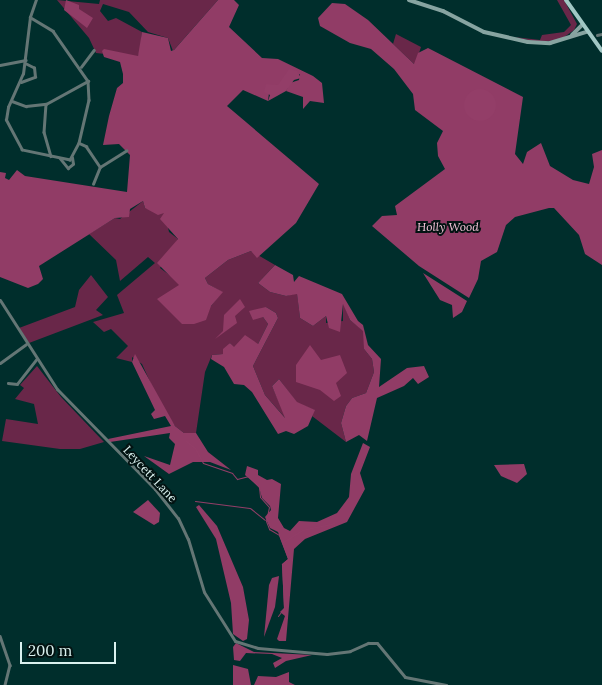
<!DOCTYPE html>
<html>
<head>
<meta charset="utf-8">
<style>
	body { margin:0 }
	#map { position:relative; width:602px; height:685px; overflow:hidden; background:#002e2c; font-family:Lora,serif }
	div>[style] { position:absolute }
	.green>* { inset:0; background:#692749 }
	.forest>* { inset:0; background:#913c66 }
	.water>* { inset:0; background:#933e68 }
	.round { border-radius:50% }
	.stream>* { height:1px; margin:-0.5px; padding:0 0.5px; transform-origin:0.5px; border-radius:0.5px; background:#933e68 }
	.minor>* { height:2.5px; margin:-1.25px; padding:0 1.25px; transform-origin:1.25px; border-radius:1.25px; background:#647675 }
	.tertiary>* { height:3px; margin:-1.5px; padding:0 1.5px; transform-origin:1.5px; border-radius:1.5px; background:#647675 }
	.secondary>* { height:4px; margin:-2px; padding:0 2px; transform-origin:2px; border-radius:2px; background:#87a4a1 }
	.primary>* { height:4px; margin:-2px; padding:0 2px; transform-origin:2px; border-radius:2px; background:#a1c7c4 }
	span { translate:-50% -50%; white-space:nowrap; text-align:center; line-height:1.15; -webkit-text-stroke:4px #031312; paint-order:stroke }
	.park-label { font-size:12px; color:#f5c3d8; font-style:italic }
	.street-label { font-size:12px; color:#daf1ef }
	.scale { position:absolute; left:20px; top:642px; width:96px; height:22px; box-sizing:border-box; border:2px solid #daf1ef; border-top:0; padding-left:6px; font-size:15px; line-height:18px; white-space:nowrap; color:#daf1ef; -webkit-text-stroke:4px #031312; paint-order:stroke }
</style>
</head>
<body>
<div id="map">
	<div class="green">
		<div style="clip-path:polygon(57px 0,99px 4px,100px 0,218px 0,173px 51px,168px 38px,148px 32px,129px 12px,103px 4px,100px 11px,108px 21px,116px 18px,142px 32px,140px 52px,138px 56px,132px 57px,96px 53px,89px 38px)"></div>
		<div style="clip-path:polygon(557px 0,564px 0,577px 24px,574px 30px,560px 40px,538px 42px,514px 37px,540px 40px,542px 35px,564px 32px,571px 25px)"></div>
		<div style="clip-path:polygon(396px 34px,421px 47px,415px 65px,393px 44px)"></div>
		<div style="clip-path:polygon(143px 201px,145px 208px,165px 213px,169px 232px,178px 239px,160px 268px,211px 306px,222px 292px,208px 284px,205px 278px,228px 260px,251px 251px,275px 265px,258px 283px,270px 292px,286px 296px,297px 293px,300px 318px,313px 326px,326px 316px,326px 323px,343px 321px,343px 302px,350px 320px,364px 331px,364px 349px,372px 359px,374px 372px,366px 393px,352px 398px,346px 406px,341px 423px,346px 442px,312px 416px,314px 410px,297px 403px,279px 379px,272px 386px,287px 420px,265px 395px,253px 366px,278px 318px,276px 313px,266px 307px,263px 317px,268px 324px,258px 344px,234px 348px,230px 343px,223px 354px,212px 355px,205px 372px,196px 433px,184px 433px,175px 426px,162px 408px,142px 364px,132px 357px,132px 362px,116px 358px,128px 346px,111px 329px,104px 332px,93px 322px,124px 313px,117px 295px,155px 263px,148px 257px,120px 281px,116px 260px,89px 234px,115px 218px,120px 219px)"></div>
		<div style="clip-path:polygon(91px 275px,108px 297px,96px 310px,103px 315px,29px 343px,19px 328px,75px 307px,79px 290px)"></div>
		<div style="clip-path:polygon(37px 366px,61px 397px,104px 442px,80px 449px,60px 449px,2px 441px,6px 419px,38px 424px,34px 404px,15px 399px,24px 388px,20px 385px)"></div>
	</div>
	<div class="forest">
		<div style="clip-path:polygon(66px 0,79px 5px,79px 9px,93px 18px,87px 28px,64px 10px)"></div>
		<div style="clip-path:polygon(218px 0,234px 0,239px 5px,229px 27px,262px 58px,278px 59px,313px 76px,322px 83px,324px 103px,310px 101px,303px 109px,303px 97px,286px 91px,290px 83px,299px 80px,300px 74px,269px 93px,268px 101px,243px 90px,227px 106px,319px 184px,296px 223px,257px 258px,251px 251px,228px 260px,205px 278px,208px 284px,223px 292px,211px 306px,206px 320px,194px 324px,182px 324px,157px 299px,179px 285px,157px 263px,178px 239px,160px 219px,164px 213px,158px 215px,145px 208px,143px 201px,130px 209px,129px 217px,115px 218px,39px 266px,43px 279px,38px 284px,28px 288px,0 277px,0 172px,6px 173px,5px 178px,9px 180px,17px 170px,25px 176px,127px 192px,130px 155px,119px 144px,103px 145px,109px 116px,117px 88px,123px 83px,123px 74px,120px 62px,104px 57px,102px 51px,104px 49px,138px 56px,142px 32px,168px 38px,171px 51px,174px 50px)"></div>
		<div style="clip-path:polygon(332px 3px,345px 4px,368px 20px,414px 64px,418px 53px,428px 48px,523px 97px,515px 154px,523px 164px,527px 152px,541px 143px,550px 166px,573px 180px,589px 184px,594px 167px,592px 154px,602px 150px,602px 265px,585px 254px,579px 235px,554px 208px,549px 208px,515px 217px,506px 225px,497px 252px,481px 261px,478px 279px,469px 298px,419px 266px,372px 226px,382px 216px,397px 215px,395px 206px,445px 169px,438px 156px,437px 143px,443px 131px,415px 110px,413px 94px,394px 69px,371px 49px,350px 43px,320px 26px,318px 18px)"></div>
		<div style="clip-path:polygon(275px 265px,293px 275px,294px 282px,299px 276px,342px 294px,358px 321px,363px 325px,368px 345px,381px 359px,379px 387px,407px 368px,424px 366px,429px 377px,418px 384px,413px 378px,404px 386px,377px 398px,367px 441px,359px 435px,346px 442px,341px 423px,346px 406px,352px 398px,366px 393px,374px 372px,372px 359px,364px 349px,363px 331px,350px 320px,343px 304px,340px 332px,329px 328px,326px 316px,313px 326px,300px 318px,297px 294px,286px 296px,270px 292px,258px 283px)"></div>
		<div style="clip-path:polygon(423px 273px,467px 301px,462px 312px,453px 318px,452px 305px,440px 300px)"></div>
		<div style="clip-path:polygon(240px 299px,245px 307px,235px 316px,237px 323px,215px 339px,223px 331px,224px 315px)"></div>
		<div style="clip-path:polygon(266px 307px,276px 313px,278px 318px,253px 366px,265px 395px,285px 418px,272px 386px,279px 379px,297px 402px,315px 410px,308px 426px,294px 434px,286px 431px,278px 434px,252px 392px,244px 385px,234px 384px,224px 367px,211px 359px,212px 355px,223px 354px,223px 349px,230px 343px,234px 347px,245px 335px,258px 344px,268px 324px,263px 317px,253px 320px,249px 311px)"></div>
		<div style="clip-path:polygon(310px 345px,321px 360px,340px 355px,347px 373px,336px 383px,341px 396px,334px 401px,320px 390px,296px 382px,296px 365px)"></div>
		<div style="clip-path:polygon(135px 354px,175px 426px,184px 433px,196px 433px,208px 452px,231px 470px,210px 462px,193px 462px,169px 474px,144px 456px,170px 465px,175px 444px,169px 438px,170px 433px,110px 442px,108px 439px,171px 426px,165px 416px,154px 419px,151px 414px,155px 410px,132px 362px)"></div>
		<div style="clip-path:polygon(363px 443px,370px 447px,360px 473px,365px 489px,347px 522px,305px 539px,294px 549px,286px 641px,279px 641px,277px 639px,285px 616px,280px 612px,284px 608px,282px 564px,288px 559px,278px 532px,270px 528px,265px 517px,271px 510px,270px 506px,262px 498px,259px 487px,245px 475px,247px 466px,258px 470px,258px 475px,267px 480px,272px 479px,281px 484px,278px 518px,284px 528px,290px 531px,299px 521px,317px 522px,337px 513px,349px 497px,351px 474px)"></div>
		<div style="clip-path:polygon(524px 464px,527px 474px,517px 483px,501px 476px,494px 465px)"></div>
		<div style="clip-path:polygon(199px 505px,217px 526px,243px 587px,249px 620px,247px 639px,243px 641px,233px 634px,231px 603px,216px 539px,196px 507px)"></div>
		<div style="clip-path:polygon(279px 576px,275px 607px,264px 637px,269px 585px,272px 578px)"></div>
		<div style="clip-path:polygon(236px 643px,254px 652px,312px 655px,286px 661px,275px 668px,273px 663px,282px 658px,272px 654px,246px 653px,240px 661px,234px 660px,233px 647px)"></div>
		<div style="clip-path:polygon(233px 665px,248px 669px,251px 685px,233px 685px)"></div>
		<div style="clip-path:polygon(289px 672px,289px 682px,295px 685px,254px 685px,258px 676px,276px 677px)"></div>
	</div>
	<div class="water">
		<div style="clip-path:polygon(289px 69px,297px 71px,301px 78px,294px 80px,286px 91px,268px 101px,270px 95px,264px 92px,266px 84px,278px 85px)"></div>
		<div class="round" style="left:464px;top:89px;width:32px;height:32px"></div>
		<div style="clip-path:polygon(148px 500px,160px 513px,159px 522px,154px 525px,133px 512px)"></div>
	</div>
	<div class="stream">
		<div style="left:186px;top:441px;width:11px;rotate:38deg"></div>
		<div style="left:195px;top:448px;width:17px;rotate:62deg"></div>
		<div style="left:203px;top:463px;width:31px;rotate:19deg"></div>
		<div style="left:232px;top:473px;width:8px;rotate:50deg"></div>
		<div style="left:237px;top:479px;width:11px;rotate:-15deg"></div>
		<div style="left:248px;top:476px;width:16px;rotate:45deg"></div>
		<div style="left:259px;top:487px;width:10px;rotate:84deg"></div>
		<div style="left:260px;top:497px;width:13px;rotate:48deg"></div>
		<div style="left:269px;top:507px;width:14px;rotate:102deg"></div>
		<div style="left:266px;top:521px;width:9px;rotate:69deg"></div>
		<div style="left:269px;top:529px;width:12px;rotate:31deg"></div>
		<div style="left:279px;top:535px;width:26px;rotate:69deg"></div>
		<div style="left:288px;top:559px;width:8px;rotate:140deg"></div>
		<div style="left:282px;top:564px;width:44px;rotate:87.4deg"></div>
		<div style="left:284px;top:608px;width:10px;rotate:127deg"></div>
		<div style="left:195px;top:501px;width:55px;rotate:7.3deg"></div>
		<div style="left:250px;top:508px;width:19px;rotate:39deg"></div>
		<div style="left:283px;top:542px;width:22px;rotate:-32deg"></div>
		<div style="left:302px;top:530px;width:33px;rotate:-12deg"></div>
	</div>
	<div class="minor">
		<div style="left:30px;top:17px;width:27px;rotate:31deg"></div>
		<div style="left:53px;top:31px;width:61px;rotate:55deg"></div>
		<div style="left:88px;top:81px;width:19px;rotate:87deg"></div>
		<div style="left:89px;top:100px;width:44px;rotate:103.1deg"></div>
		<div style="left:79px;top:143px;width:19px;rotate:118deg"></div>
		<div style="left:70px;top:160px;width:49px;rotate:-168.2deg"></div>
		<div style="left:22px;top:150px;width:34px;rotate:-118deg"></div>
		<div style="left:6px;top:120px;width:13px;rotate:-81deg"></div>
		<div style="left:8px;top:107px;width:36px;rotate:-66deg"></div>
		<div style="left:23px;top:74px;width:57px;rotate:-83deg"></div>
		<div style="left:30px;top:17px;width:18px;rotate:-71deg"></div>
		<div style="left:597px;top:35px;width:5px;rotate:-11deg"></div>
		<div style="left:0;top:65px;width:26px;rotate:-11deg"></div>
		<div style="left:81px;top:67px;width:21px;rotate:-53deg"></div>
		<div style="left:21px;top:82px;width:15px;rotate:-20deg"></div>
		<div style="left:35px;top:77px;width:9px;rotate:-96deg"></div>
		<div style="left:34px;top:68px;width:9px;rotate:-153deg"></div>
		<div style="left:12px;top:101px;width:15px;rotate:20deg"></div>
		<div style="left:26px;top:106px;width:20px;rotate:-6deg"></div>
		<div style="left:46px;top:104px;width:48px;rotate:-28.7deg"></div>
		<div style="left:46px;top:104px;width:28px;rotate:94deg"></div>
		<div style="left:44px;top:132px;width:25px;rotate:74deg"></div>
		<div style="left:79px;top:143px;width:8px;rotate:23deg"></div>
		<div style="left:86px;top:146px;width:25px;rotate:56deg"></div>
		<div style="left:60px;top:158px;width:13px;rotate:51deg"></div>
		<div style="left:68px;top:168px;width:6px;rotate:-39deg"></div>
		<div style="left:73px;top:164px;width:6px;rotate:-99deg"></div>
		<div style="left:93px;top:184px;width:18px;rotate:-68deg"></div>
		<div style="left:100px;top:167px;width:31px;rotate:-32deg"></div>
		<div style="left:8px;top:383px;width:9px;rotate:6deg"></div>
		<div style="left:17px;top:384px;width:31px;rotate:-52deg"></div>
		<div style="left:0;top:636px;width:31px;rotate:71deg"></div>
		<div style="left:10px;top:665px;width:21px;rotate:104deg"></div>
	</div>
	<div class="tertiary">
		<div style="left:0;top:300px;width:106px;rotate:57.4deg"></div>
		<div style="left:57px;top:389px;width:140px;rotate:45.6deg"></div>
		<div style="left:155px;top:489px;width:37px;rotate:52deg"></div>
		<div style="left:178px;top:518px;width:23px;rotate:65deg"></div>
		<div style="left:188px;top:539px;width:55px;rotate:73.2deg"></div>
		<div style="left:204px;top:592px;width:58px;rotate:57.7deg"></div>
		<div style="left:235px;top:641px;width:24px;rotate:17deg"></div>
		<div style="left:258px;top:648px;width:69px;rotate:5deg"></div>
		<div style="left:327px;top:654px;width:23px;rotate:-7deg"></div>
		<div style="left:350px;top:651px;width:20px;rotate:-24deg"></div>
		<div style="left:368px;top:643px;width:9px"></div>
		<div style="left:377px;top:643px;width:44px;rotate:50.5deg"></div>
		<div style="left:405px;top:677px;width:42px;rotate:11deg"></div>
		<div style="left:0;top:363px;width:32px;rotate:-36deg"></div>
	</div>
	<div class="secondary">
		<div style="left:409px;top:0;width:36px;rotate:18deg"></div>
		<div style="left:443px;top:11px;width:46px;rotate:27.1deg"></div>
		<div style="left:484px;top:32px;width:45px;rotate:12.8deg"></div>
		<div style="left:528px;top:42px;width:22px;rotate:3deg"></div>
		<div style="left:550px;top:43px;width:39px;rotate:-17deg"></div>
		<div style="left:572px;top:35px;width:14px;rotate:-45deg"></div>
	</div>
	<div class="primary">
		<div style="left:566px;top:0;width:62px;rotate:54.8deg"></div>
	</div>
	<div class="park-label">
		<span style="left:448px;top:227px">Holly Wood</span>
	</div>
	<div class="street-label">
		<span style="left:150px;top:474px;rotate:47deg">Leycett Lane</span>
	</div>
	<div class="scale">200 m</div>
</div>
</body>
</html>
